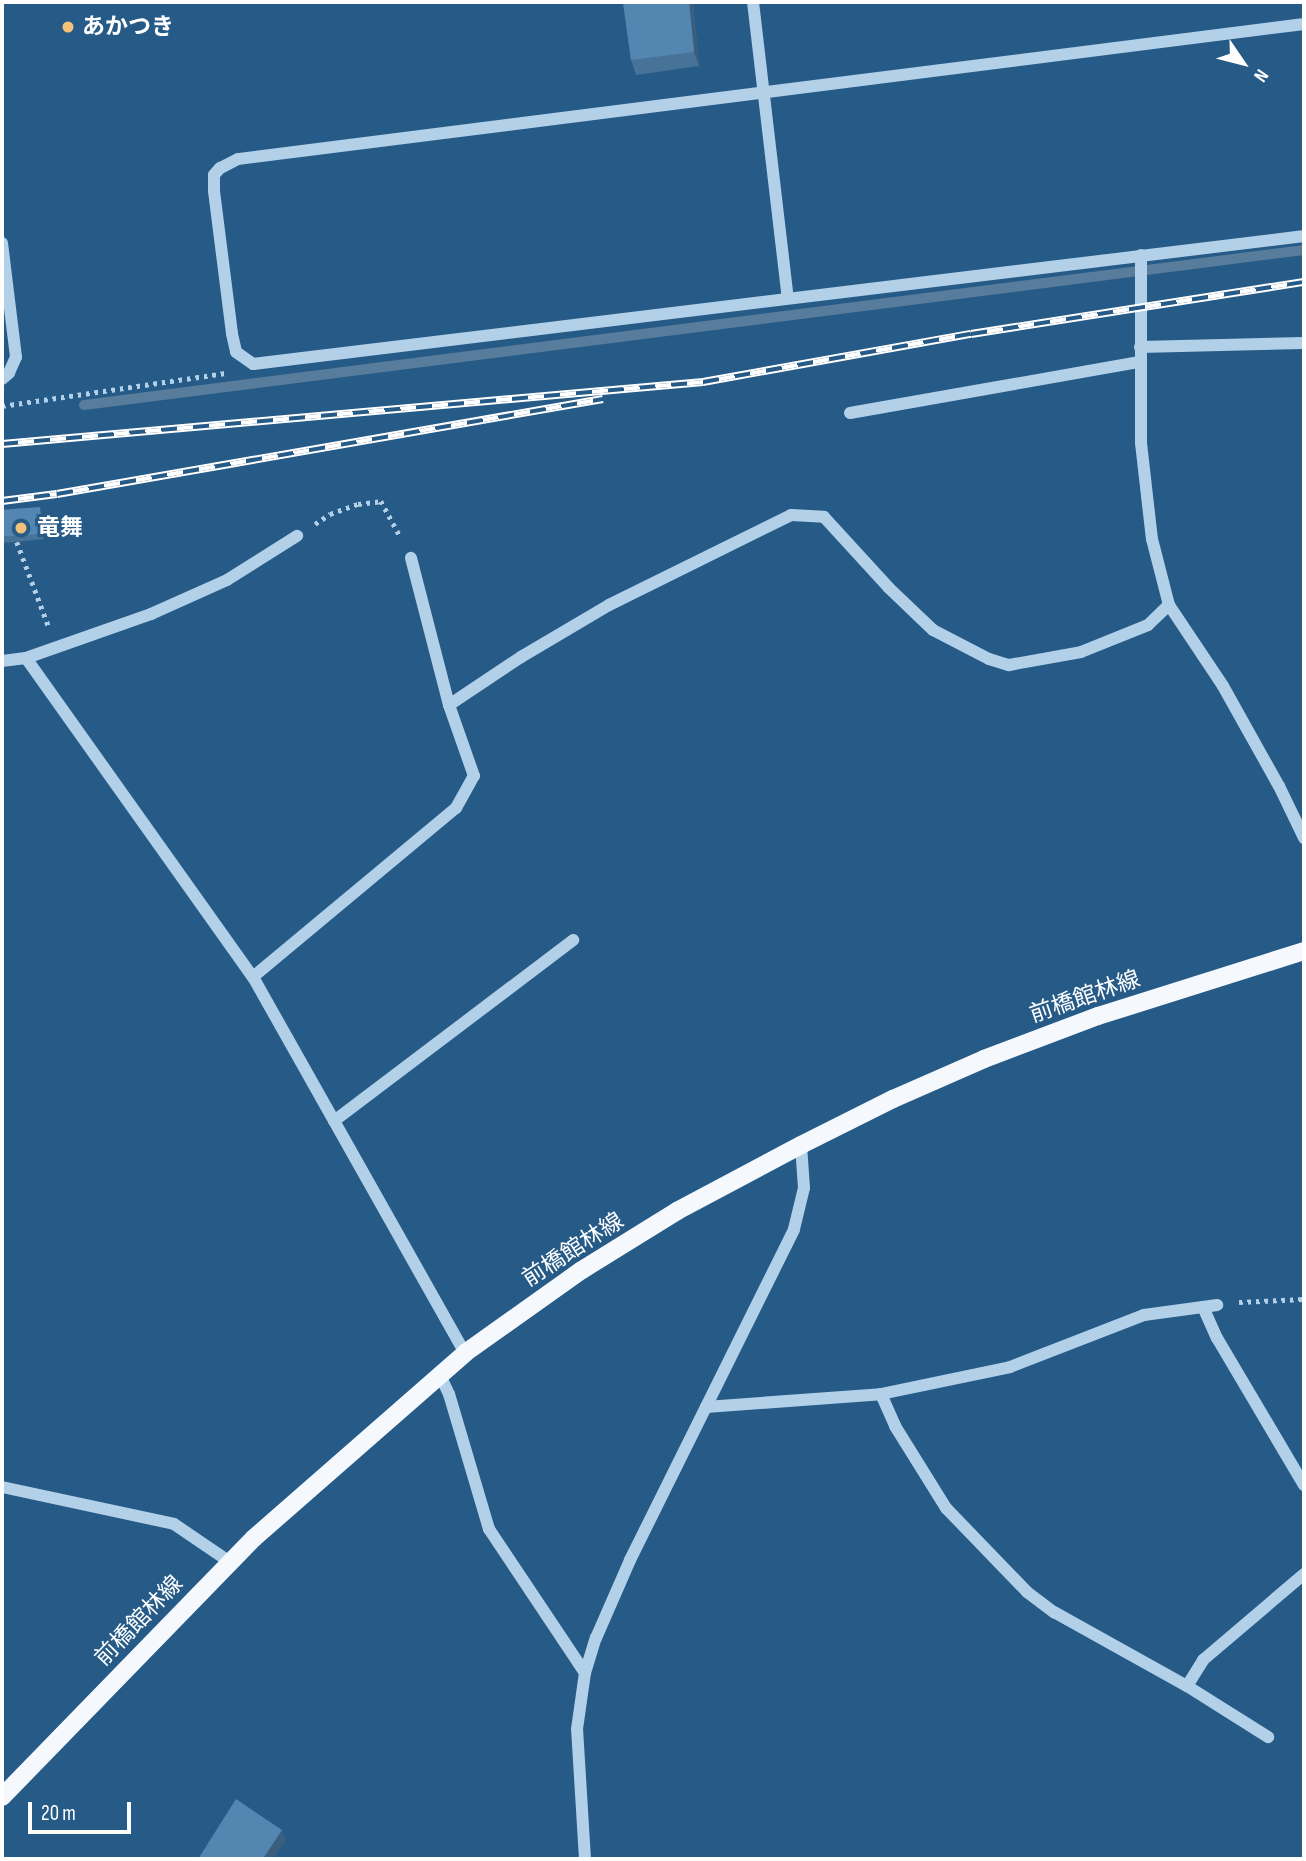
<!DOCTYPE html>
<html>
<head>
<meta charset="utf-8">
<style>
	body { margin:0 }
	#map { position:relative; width:1306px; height:1861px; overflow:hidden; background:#265a87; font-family:"Sofia Sans Condensed","Noto Sans JP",sans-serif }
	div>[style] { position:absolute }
	.stream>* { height:10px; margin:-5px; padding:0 5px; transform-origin:5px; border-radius:5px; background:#587c9b }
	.path>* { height:4.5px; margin-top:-2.25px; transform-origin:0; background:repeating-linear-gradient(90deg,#b2d0e8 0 3.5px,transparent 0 8.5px) }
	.minor>* { height:12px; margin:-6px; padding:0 6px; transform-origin:6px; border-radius:6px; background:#b2d0e8 }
	.major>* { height:18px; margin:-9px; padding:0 9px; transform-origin:9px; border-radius:9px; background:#f5f9fe }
	.rail>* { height:8px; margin-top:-4px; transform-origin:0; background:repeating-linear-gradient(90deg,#265a87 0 16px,#fff 0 32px); box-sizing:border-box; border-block:2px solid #fff }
	.wall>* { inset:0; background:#477398 }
	.shaded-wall>* { inset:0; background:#3a5e7c }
	.building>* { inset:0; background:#5386b1; transform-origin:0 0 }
	.dots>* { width:19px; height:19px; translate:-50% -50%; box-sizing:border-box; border:4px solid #265a87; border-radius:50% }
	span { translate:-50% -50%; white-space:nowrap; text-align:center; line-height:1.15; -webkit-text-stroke:6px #265a87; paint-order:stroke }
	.poi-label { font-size:23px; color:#fff; font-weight:700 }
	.left { translate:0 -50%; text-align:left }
	.street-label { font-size:23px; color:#fff }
	.frame { position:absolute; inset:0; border:4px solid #fff; pointer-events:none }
	.north { position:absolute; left:1208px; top:28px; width:70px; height:70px; -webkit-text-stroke:5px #265a87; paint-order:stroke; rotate:125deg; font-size:19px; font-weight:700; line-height:28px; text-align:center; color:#fff }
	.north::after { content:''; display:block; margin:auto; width:24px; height:32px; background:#fff; clip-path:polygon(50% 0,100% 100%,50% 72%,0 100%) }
	.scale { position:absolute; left:28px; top:1802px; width:103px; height:32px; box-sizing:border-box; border:4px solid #fff; border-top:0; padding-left:9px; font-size:21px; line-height:24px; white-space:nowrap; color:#fff; -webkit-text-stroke:5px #265a87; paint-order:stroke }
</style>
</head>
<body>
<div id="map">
	<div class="stream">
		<div style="left:84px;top:405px;width:1230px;rotate:-7.24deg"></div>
	</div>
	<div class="path">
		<div style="left:2px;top:406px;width:226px;rotate:-8.4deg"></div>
		<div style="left:315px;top:524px;width:18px;rotate:-34deg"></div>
		<div style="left:330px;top:514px;width:30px;rotate:-20deg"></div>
		<div style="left:358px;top:504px;width:23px;rotate:-7deg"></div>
		<div style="left:381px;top:501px;width:42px;rotate:61.6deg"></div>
		<div style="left:17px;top:542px;width:89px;rotate:69.5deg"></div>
		<div style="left:1239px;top:1302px;width:65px;rotate:-2.6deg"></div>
	</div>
	<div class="minor">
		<div style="left:753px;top:2px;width:298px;rotate:83.3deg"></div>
		<div style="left:1304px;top:24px;width:1075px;rotate:172.78deg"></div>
		<div style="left:238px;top:159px;width:20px;rotate:153deg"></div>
		<div style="left:220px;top:168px;width:9px;rotate:131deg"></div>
		<div style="left:214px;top:175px;width:16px;rotate:90deg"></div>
		<div style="left:214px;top:191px;width:144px;rotate:82.8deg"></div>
		<div style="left:232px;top:334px;width:18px;rotate:77deg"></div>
		<div style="left:236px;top:352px;width:21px;rotate:35deg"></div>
		<div style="left:253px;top:364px;width:1059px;rotate:-6.94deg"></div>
		<div style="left:2px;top:243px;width:115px;rotate:83deg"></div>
		<div style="left:16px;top:357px;width:17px;rotate:114deg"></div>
		<div style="left:9px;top:373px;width:9px;rotate:139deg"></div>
		<div style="left:1141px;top:255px;width:188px;rotate:90deg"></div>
		<div style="left:1141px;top:443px;width:97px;rotate:83.5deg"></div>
		<div style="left:1152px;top:539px;width:68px;rotate:75.6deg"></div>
		<div style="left:1169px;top:605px;width:97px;rotate:56.3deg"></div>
		<div style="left:1223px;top:686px;width:115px;rotate:60.8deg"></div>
		<div style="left:1279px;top:786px;width:58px;rotate:64.3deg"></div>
		<div style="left:1140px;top:347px;width:164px;rotate:-1.4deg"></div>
		<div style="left:850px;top:413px;width:294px;rotate:-10deg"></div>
		<div style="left:26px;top:658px;width:392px;rotate:54.6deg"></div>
		<div style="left:253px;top:977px;width:432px;rotate:60.6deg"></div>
		<div style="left:2px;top:661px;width:24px;rotate:-7deg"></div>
		<div style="left:26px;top:658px;width:133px;rotate:-19.4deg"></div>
		<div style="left:151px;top:614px;width:83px;rotate:-24.1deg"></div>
		<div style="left:227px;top:580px;width:83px;rotate:-32.2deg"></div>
		<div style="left:449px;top:705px;width:87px;rotate:-33.7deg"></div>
		<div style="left:521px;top:657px;width:102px;rotate:-30.6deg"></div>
		<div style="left:609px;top:605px;width:203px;rotate:-26.3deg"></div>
		<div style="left:791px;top:515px;width:33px;rotate:3deg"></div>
		<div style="left:824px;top:517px;width:96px;rotate:47.5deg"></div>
		<div style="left:889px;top:588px;width:61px;rotate:43.7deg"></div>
		<div style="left:933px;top:630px;width:63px;rotate:27.4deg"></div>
		<div style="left:989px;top:659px;width:21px;rotate:17deg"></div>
		<div style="left:1009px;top:665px;width:73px;rotate:-10.2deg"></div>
		<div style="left:1081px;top:652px;width:72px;rotate:-21.9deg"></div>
		<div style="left:1148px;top:625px;width:29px;rotate:-44deg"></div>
		<div style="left:253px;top:977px;width:264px;rotate:-39.8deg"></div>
		<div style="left:456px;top:808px;width:37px;rotate:-61deg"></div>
		<div style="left:474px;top:776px;width:75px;rotate:-109.4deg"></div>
		<div style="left:449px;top:705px;width:152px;rotate:-104.5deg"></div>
		<div style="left:334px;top:1121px;width:300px;rotate:-37.1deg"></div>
		<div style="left:1203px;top:1307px;width:34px;rotate:66deg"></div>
		<div style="left:1217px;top:1338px;width:171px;rotate:59.4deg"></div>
		<div style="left:440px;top:1375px;width:21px;rotate:65deg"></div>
		<div style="left:449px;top:1394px;width:141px;rotate:73.5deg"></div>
		<div style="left:489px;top:1529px;width:173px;rotate:56.3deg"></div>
		<div style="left:881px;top:1394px;width:35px;rotate:66deg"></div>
		<div style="left:895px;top:1426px;width:97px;rotate:58.1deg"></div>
		<div style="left:946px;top:1508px;width:117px;rotate:46deg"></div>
		<div style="left:1027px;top:1592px;width:34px;rotate:37deg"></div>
		<div style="left:1054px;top:1612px;width:152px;rotate:29.1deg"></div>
		<div style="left:1187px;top:1686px;width:96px;rotate:32.2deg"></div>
		<div style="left:706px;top:1407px;width:175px;rotate:-4.2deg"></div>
		<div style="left:881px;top:1394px;width:132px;rotate:-11.8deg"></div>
		<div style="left:1010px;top:1367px;width:144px;rotate:-21.2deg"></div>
		<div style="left:1144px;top:1315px;width:74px;rotate:-7.8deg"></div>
		<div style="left:2px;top:1487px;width:176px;rotate:12.1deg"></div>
		<div style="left:174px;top:1524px;width:68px;rotate:34.2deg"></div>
		<div style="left:1187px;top:1686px;width:31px;rotate:-58deg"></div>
		<div style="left:1203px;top:1660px;width:133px;rotate:-40.4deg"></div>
		<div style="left:585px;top:1859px;width:130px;rotate:-93.5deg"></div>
		<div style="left:577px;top:1729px;width:57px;rotate:-81.9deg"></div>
		<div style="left:585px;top:1673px;width:37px;rotate:-73deg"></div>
		<div style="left:596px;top:1638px;width:85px;rotate:-66.4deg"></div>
		<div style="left:630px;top:1560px;width:369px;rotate:-63.6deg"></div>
		<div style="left:794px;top:1229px;width:42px;rotate:-76.3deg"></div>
		<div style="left:804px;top:1188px;width:43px;rotate:-94deg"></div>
	</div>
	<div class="major">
		<div style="left:2px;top:1797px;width:361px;rotate:-45.8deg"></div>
		<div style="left:254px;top:1538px;width:281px;rotate:-41.2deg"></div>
		<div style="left:465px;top:1353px;width:143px;rotate:-35.4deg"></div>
		<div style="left:582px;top:1270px;width:112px;rotate:-31.8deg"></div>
		<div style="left:677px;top:1211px;width:140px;rotate:-28deg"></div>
		<div style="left:801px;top:1145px;width:103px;rotate:-26.6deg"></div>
		<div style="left:893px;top:1099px;width:99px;rotate:-23.7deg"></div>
		<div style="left:984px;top:1059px;width:122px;rotate:-20.7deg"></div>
		<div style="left:1098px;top:1016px;width:216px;rotate:-17.5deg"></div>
	</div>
	<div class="rail">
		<div style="left:2px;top:444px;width:704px;rotate:-5.05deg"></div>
		<div style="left:703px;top:382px;width:272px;rotate:-10.2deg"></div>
		<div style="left:971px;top:334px;width:337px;rotate:-8.9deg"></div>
		<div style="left:2px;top:501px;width:55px;rotate:-7.3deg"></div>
		<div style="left:57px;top:494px;width:554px;rotate:-9.87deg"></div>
	</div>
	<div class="wall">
		<div style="clip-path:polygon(623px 2px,693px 2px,699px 66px,636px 75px,631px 60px)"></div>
		<div style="clip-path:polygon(42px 512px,44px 539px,5px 543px,3px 538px)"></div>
	</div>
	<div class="shaded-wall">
		<div style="clip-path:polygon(689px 2px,693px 2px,699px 66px,694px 52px)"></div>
		<div style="clip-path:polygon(40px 507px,42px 512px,44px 539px,42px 534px)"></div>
		<div style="clip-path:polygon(282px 1830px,286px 1840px,273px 1859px,263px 1859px)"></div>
	</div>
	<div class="building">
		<div style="clip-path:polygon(623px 2px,689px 2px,694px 52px,631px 60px)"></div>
		<div style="left:40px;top:507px;width:27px;height:38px;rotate:86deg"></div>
		<div style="clip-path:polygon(236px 1799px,282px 1830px,263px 1859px,198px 1859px)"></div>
	</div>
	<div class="dots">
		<div style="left:68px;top:27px;background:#f1c277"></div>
		<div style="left:21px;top:528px;background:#f1c277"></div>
	</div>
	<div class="poi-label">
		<span class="left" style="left:82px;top:27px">あかつき</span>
		<span class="left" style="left:37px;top:528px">竜舞</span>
	</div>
	<div class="street-label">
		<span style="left:1085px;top:997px;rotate:-19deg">前橋館林線</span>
		<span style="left:573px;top:1250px;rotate:-33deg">前橋館林線</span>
		<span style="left:139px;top:1621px;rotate:-46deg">前橋館林線</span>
	</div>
	<div class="frame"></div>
	<div class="north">N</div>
	<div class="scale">20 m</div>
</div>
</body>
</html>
